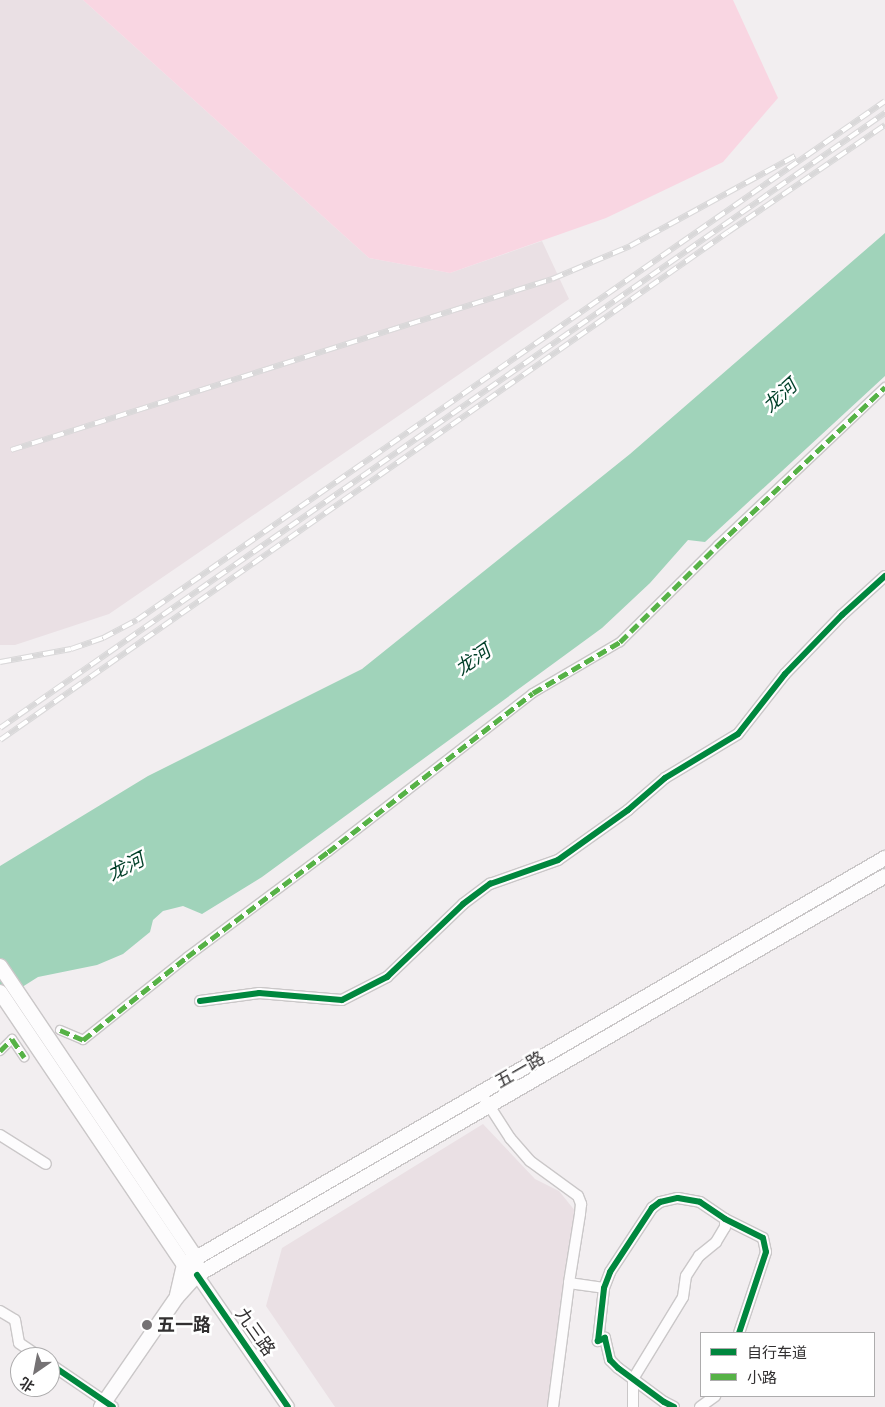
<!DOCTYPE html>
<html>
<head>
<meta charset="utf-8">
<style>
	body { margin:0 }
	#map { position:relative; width:885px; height:1407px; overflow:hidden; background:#f2eef0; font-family:Rubik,"Noto Sans SC",sans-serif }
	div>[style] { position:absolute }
	.built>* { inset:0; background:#eae0e4 }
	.green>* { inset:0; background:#f9d6e2 }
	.water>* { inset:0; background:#a0d3ba }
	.roads { filter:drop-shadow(1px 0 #cac7c8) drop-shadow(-1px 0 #cac7c8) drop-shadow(0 1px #cac7c8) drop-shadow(0 -1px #cac7c8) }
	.pedestrian>* { height:8px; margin:-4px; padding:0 4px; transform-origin:4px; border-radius:4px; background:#fdfcfd }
	.minor>* { height:10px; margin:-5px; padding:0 5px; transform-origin:5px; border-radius:5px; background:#fdfcfd }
	.tertiary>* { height:12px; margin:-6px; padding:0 6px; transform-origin:6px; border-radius:6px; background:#fdfcfd }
	.secondary>* { height:14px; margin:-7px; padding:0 7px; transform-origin:7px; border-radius:7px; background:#fdfcfd }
	.rail>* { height:5.5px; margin-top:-2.75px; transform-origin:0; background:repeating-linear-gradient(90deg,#fff 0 11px,#d9d8d9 0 22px); box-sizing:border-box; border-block:1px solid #d9d8d9 }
	.quiet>* { height:5px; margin-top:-2.5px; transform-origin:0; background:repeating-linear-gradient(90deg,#56b246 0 10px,transparent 0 15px) }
	.cycleway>* { height:6px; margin:-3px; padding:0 3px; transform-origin:3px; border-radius:3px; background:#00873e }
	.dots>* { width:14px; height:14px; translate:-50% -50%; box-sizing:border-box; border:2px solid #fff; border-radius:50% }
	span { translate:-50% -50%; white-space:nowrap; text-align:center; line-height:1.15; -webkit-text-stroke:5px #fff; paint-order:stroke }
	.street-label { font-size:18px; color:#323031 }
	.poi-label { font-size:18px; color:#323031; font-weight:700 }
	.left { translate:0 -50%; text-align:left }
	.water-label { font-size:19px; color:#003f28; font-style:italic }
	.legend { position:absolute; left:700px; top:1332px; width:175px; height:65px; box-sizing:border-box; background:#fff; border:1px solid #adacad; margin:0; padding:6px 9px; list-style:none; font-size:15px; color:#323031 }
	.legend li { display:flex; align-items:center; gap:10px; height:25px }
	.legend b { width:25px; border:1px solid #adacad }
	.north { position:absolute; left:10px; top:1347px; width:50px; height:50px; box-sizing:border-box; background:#fff; border:1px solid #adacad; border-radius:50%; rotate:213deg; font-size:14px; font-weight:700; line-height:20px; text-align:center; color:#323031 }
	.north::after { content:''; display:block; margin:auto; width:18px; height:22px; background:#757274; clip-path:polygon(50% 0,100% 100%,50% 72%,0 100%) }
</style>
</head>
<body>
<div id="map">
	<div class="built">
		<div style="clip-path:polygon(0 0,83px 0,369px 258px,450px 273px,542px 241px,569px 299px,109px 614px,15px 645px,0 645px)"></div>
		<div style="clip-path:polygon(483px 1124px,535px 1179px,559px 1191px,576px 1212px,550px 1407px,335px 1407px,266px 1306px,282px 1248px)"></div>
	</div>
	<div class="green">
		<div style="clip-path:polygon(83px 0,733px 0,778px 98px,723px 162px,606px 218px,450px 273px,369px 258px)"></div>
	</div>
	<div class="water">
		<div style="clip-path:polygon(885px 233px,885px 376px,705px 542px,688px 540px,650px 583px,602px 628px,262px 877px,202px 914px,183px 906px,163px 911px,153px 920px,150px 932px,123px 954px,97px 965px,38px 977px,0 1001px,0 866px,148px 776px,362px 669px,630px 454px)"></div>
	</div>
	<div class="roads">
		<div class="pedestrian">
			<div style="left:60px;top:1030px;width:25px;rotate:23deg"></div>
			<div style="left:83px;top:1040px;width:133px;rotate:-38.6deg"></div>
			<div style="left:187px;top:957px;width:176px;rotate:-36.7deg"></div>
			<div style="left:328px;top:852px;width:259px;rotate:-37.8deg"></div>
			<div style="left:533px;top:693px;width:101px;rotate:-30.4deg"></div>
			<div style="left:620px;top:642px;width:138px;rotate:-44.7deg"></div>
			<div style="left:718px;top:545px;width:230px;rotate:-43.4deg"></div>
			<div style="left:0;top:1051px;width:17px;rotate:-45deg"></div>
			<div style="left:12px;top:1039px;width:22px;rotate:56deg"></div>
		</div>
		<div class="minor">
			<div style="left:200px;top:1001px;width:60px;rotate:-7.7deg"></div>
			<div style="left:259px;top:993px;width:83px;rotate:4.8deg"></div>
			<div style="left:342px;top:1000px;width:51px;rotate:-27.1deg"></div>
			<div style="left:387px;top:977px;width:105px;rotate:-43.8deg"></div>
			<div style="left:463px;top:904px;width:34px;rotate:-37deg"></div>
			<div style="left:490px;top:884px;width:72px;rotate:-19.4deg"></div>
			<div style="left:558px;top:860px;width:86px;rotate:-35.5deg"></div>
			<div style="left:628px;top:810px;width:49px;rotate:-40.9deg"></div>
			<div style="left:665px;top:778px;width:85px;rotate:-31.1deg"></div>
			<div style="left:738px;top:734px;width:76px;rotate:-51.9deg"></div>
			<div style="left:785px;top:674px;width:82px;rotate:-46deg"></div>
			<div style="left:842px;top:615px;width:58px;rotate:-42.2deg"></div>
			<div style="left:481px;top:1093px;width:54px;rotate:57.2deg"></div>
			<div style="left:510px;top:1138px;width:30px;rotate:49deg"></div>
			<div style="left:530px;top:1161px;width:59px;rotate:36.1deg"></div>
			<div style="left:578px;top:1196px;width:9px;rotate:69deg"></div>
			<div style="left:581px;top:1204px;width:10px;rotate:96deg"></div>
			<div style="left:580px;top:1214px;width:70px;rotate:99.1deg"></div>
			<div style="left:569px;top:1283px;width:35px;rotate:8deg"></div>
			<div style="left:0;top:1135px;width:54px;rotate:32.2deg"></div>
			<div style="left:0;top:1311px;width:17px;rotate:31deg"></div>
			<div style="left:15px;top:1320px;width:23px;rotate:80deg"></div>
			<div style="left:19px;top:1343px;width:25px;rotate:34deg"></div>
			<div style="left:50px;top:1364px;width:76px;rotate:34.3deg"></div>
			<div style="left:553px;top:1407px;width:125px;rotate:-82.6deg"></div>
			<div style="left:633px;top:1407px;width:28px;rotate:-90deg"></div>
			<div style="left:633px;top:1379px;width:96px;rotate:-58.6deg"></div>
			<div style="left:683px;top:1297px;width:21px;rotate:-82deg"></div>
			<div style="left:686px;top:1276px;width:24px;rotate:-57deg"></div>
			<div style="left:699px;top:1256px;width:22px;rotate:-39deg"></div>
			<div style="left:716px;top:1242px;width:17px;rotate:-59deg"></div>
			<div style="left:725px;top:1227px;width:8px;rotate:-90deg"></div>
			<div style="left:674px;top:1407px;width:11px;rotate:-153deg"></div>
			<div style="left:664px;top:1402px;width:57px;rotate:-143.5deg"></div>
			<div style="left:618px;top:1368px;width:11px;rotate:-135deg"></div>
			<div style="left:610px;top:1360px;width:23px;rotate:-103deg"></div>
			<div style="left:605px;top:1338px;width:8px;rotate:157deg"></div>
			<div style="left:598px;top:1341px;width:53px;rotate:-83.5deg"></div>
			<div style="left:604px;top:1288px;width:17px;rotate:-69deg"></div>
			<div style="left:610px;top:1272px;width:77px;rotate:-56.7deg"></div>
			<div style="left:652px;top:1208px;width:10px;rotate:-37deg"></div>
			<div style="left:660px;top:1202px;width:18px;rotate:-13deg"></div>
			<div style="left:678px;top:1198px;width:22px;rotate:10deg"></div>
			<div style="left:700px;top:1202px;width:30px;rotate:34deg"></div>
			<div style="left:725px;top:1219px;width:42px;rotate:26.6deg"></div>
			<div style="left:763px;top:1238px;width:14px;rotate:78deg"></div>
			<div style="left:766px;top:1252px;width:85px;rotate:108.4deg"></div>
			<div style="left:700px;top:1407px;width:19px;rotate:-36deg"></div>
		</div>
		<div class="tertiary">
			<div style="left:197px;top:1275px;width:160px;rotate:55.4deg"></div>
		</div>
		<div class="secondary">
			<div style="left:0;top:966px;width:352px;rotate:56.1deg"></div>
			<div style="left:196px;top:1258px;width:8px;rotate:83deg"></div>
			<div style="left:0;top:992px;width:329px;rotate:56deg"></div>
			<div style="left:184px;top:1265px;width:8px;rotate:40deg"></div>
			<div style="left:177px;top:1295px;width:31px;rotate:-77deg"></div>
			<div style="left:184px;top:1265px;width:811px;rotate:-30.14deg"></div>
			<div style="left:101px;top:1407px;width:134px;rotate:-55.4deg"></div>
			<div style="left:177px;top:1297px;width:30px;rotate:-48deg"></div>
			<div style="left:197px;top:1275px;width:795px;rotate:-30.11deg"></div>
		</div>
	</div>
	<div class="rail">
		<div style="left:11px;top:450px;width:567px;rotate:-17.54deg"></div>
		<div style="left:552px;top:279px;width:85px;rotate:-22.9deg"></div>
		<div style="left:630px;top:246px;width:188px;rotate:-28.6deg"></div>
		<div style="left:0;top:662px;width:72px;rotate:-10.4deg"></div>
		<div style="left:71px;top:649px;width:34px;rotate:-19deg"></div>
		<div style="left:103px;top:638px;width:38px;rotate:-28deg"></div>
		<div style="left:137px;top:620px;width:910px;rotate:-34.75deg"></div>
		<div style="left:0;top:728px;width:1078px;rotate:-34.8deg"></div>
		<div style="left:0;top:740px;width:888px;rotate:-34.91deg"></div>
		<div style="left:728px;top:232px;width:190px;rotate:-34.3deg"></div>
	</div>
	<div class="quiet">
		<div style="left:60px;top:1030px;width:25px;rotate:23deg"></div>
		<div style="left:83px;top:1040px;width:133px;rotate:-38.6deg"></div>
		<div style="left:187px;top:957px;width:176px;rotate:-36.7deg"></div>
		<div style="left:328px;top:852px;width:259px;rotate:-37.8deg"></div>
		<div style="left:533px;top:693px;width:101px;rotate:-30.4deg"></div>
		<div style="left:620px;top:642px;width:138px;rotate:-44.7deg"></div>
		<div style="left:718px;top:545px;width:230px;rotate:-43.4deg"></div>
		<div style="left:0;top:1051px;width:17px;rotate:-45deg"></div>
		<div style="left:12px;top:1039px;width:22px;rotate:56deg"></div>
	</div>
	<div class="cycleway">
		<div style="left:200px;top:1001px;width:60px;rotate:-7.7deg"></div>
		<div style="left:259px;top:993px;width:83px;rotate:4.8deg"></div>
		<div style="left:342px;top:1000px;width:51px;rotate:-27.1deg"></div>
		<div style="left:387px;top:977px;width:105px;rotate:-43.8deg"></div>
		<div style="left:463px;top:904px;width:34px;rotate:-37deg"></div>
		<div style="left:490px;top:884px;width:72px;rotate:-19.4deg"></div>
		<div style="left:558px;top:860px;width:86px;rotate:-35.5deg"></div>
		<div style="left:628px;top:810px;width:49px;rotate:-40.9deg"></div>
		<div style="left:665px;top:778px;width:85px;rotate:-31.1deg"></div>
		<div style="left:738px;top:734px;width:76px;rotate:-51.9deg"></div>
		<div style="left:785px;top:674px;width:82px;rotate:-46deg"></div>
		<div style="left:842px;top:615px;width:58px;rotate:-42.2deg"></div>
		<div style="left:197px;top:1275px;width:160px;rotate:55.4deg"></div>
		<div style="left:50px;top:1364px;width:76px;rotate:34.3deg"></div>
		<div style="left:674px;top:1407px;width:11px;rotate:-153deg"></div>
		<div style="left:664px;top:1402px;width:57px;rotate:-143.5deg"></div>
		<div style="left:618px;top:1368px;width:11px;rotate:-135deg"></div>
		<div style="left:610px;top:1360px;width:23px;rotate:-103deg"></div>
		<div style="left:605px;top:1338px;width:8px;rotate:157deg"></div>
		<div style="left:598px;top:1341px;width:53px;rotate:-83.5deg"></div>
		<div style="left:604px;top:1288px;width:17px;rotate:-69deg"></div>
		<div style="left:610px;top:1272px;width:77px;rotate:-56.7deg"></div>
		<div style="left:652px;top:1208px;width:10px;rotate:-37deg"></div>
		<div style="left:660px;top:1202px;width:18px;rotate:-13deg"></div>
		<div style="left:678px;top:1198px;width:22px;rotate:10deg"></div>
		<div style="left:700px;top:1202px;width:30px;rotate:34deg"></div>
		<div style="left:725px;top:1219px;width:42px;rotate:26.6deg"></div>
		<div style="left:763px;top:1238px;width:14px;rotate:78deg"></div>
		<div style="left:766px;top:1252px;width:85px;rotate:108.4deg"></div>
	</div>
	<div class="dots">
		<div style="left:147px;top:1325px;background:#757274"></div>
	</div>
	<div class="street-label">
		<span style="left:520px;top:1070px;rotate:-30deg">五一路</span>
		<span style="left:255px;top:1332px;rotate:55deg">九三路</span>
	</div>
	<div class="poi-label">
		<span class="left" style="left:157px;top:1325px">五一路</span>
	</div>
	<div class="water-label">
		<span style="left:780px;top:396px;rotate:-42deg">龙河</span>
		<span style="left:473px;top:660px;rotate:-35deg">龙河</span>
		<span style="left:126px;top:867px;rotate:-27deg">龙河</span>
	</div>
	<ul class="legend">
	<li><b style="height:6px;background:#00873e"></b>自行车道</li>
	<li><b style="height:6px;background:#56b246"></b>小路</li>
	</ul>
	<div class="north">北</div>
</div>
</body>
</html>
